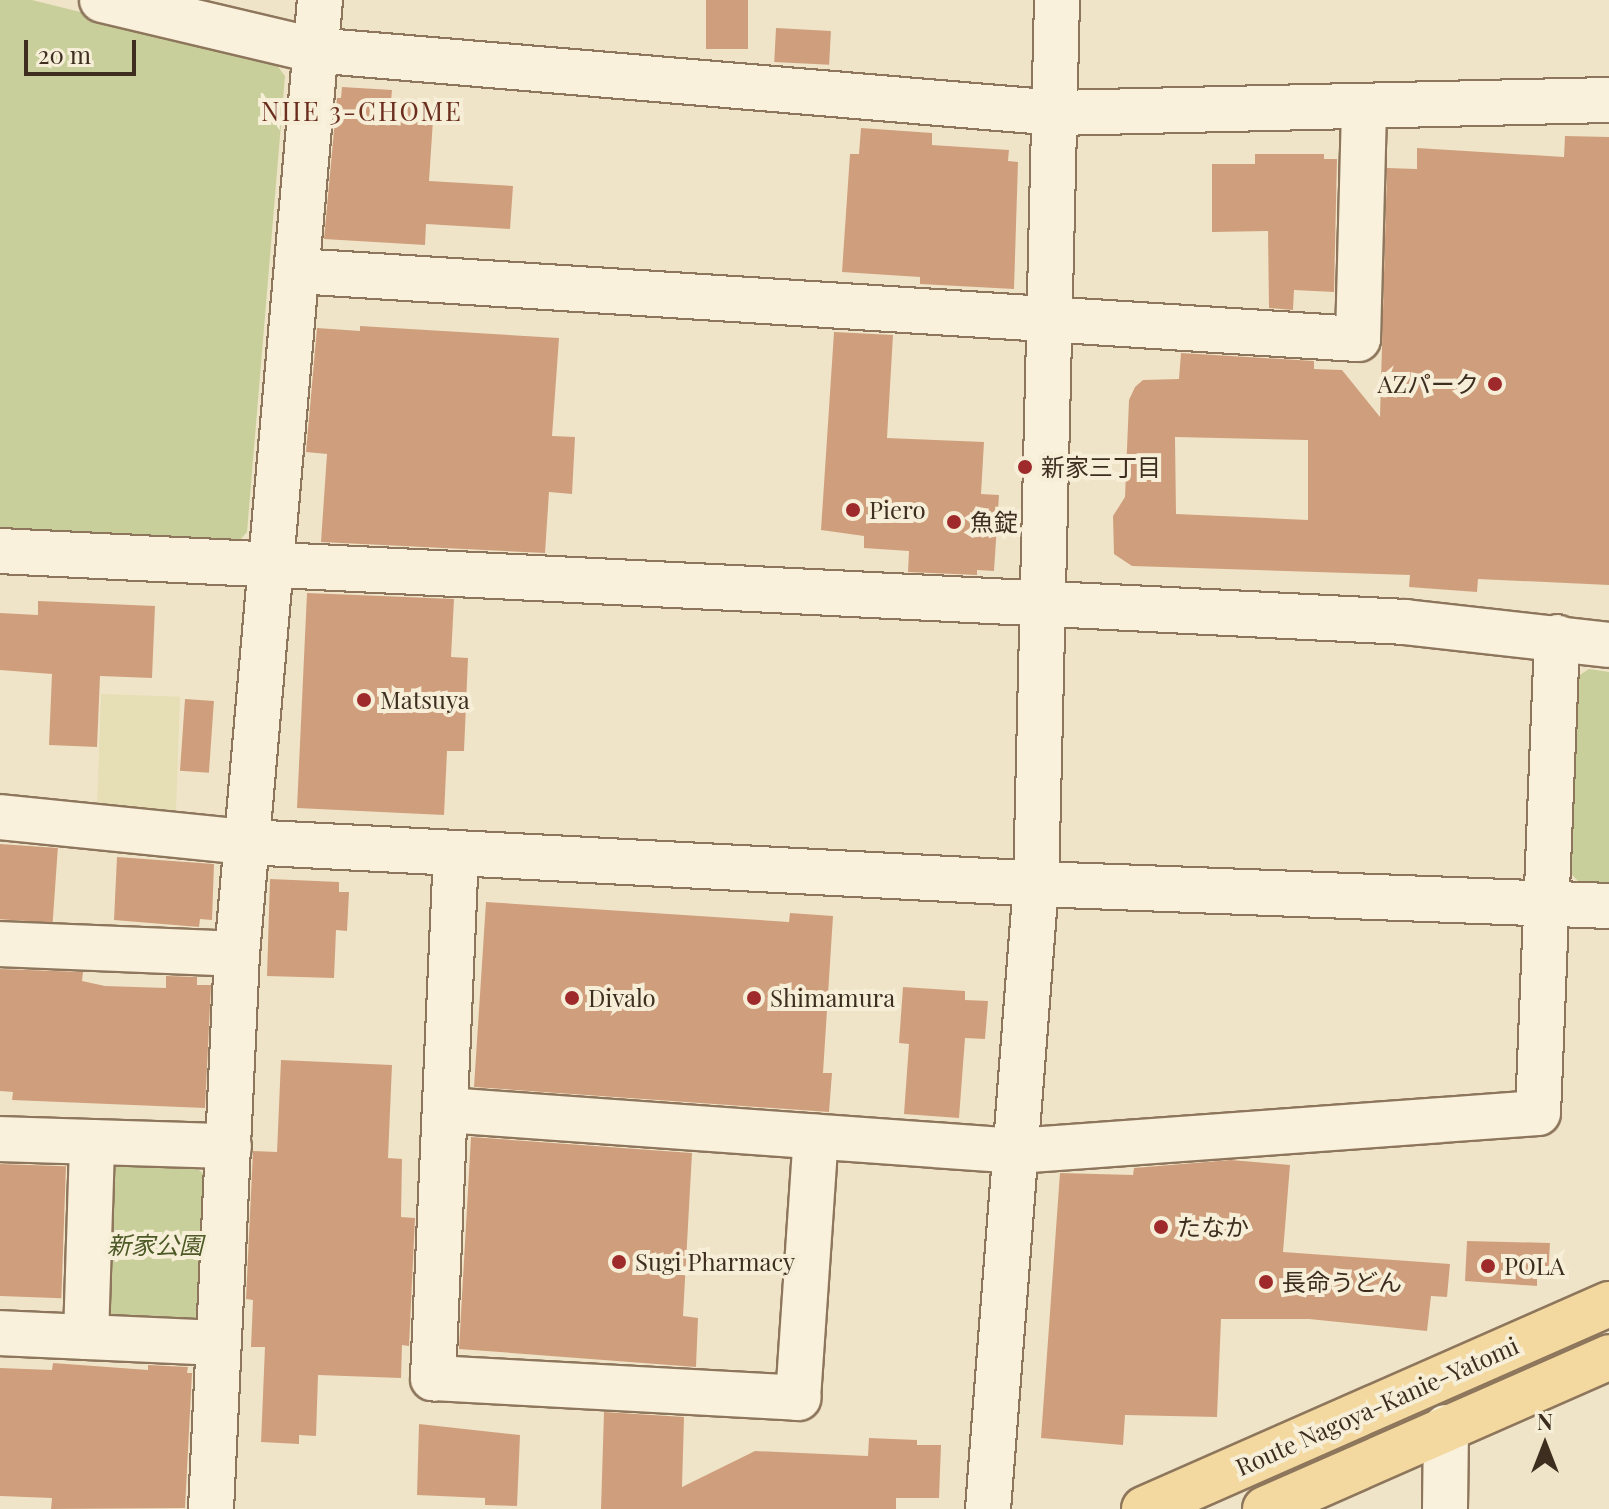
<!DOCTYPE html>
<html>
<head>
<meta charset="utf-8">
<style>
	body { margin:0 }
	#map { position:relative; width:1609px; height:1509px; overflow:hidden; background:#f0e4c8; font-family:"Playfair Display","Noto Sans JP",serif }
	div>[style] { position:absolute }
	.farmland>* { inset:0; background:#e6deb5; transform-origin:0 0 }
	.green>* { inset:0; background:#c9cf9b }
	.building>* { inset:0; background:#cf9f7d; transform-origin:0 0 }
	.roads { filter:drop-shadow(2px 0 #8d765c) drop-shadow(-2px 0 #8d765c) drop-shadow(0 2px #8d765c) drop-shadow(0 -2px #8d765c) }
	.street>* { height:44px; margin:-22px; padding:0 22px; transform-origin:22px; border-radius:22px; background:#faf1dc }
	.secondary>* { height:44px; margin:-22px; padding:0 22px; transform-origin:22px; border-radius:22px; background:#faf1dc }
	.primary>* { height:44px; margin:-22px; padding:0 22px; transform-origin:22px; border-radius:22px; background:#f3d9a0 }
	.dots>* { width:22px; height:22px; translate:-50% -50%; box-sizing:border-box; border:4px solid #f7eed8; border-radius:50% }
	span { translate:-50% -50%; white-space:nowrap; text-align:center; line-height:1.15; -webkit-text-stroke:8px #f7eed8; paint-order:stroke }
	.poi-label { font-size:24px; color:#3d2e20 }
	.right { translate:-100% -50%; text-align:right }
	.left { translate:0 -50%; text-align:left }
	.park-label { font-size:24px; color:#4d5a26; font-style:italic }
	.street-label { font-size:24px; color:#3d2e20 }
	.neighbourhood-label { font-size:26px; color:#6b2e1e; letter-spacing:2px }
	.north { position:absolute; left:1505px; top:1405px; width:80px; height:80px; -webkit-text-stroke:6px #f7eed8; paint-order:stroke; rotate:0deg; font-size:22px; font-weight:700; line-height:32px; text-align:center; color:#3d2e20 }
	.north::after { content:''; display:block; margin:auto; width:28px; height:36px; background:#3d2e20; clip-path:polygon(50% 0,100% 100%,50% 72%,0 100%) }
	.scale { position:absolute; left:24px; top:40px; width:112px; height:36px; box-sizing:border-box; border:4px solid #3d2e20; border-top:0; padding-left:10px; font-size:24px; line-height:28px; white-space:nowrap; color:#3d2e20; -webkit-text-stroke:6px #f7eed8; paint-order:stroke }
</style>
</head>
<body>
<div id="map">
	<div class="farmland">
		<div style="left:101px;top:694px;width:79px;height:115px;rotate:2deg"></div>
	</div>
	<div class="green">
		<div style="clip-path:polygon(0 0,32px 0,273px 60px,285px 76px,247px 532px,234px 547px,0 534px)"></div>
		<div style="clip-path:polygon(1589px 669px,1609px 672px,1609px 886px,1582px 885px,1567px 870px,1575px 678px)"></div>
		<div style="clip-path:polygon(117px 1160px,190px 1162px,208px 1178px,206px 1312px,194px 1326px,99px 1315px,107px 1172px)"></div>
	</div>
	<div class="building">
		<div style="left:706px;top:0;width:42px;height:49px"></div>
		<div style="left:776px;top:28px;width:55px;height:34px;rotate:3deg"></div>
		<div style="clip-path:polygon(342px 87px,392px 90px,391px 101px,420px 103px,419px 119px,433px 120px,429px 181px,513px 186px,510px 229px,426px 224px,425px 245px,324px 239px,337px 98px,341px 98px)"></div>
		<div style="clip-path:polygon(861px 128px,932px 133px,932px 145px,1009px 150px,1008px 161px,1018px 162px,1014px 289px,920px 284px,920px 277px,842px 272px,850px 154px,859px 154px)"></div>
		<div style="clip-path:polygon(evenodd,1565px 136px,1609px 137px,1609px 585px,1478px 579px,1477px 592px,1409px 587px,1410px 575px,1132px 566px,1114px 554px,1113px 516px,1125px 497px,1129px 400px,1135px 387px,1143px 380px,1179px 379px,1181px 353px,1314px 361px,1314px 369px,1342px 370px,1380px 417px,1387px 168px,1417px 169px,1417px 148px,1564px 157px,1565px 136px,1175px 437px,1308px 440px,1308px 520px,1176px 514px,1175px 437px)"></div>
		<div style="clip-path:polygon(1255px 154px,1324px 154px,1324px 159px,1337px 159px,1334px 292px,1294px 290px,1293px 310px,1269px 308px,1268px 231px,1212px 232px,1212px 164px,1255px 164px)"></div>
		<div style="clip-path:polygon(360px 326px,559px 338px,552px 436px,575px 437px,572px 494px,549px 492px,545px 553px,321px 542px,327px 454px,306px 452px,317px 328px,360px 331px)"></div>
		<div style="clip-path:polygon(834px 332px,893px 335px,887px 438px,984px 442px,981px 494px,999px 495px,994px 571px,977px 570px,977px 575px,908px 572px,909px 551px,864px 548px,864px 536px,821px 530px)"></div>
		<div style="clip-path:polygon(307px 593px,454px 599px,451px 657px,468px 658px,464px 751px,447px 751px,444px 815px,297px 808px)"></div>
		<div style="clip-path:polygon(38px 601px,155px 606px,152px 678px,100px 676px,97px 747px,49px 745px,52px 674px,0 670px,0 613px,38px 615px)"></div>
		<div style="left:185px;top:699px;width:29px;height:72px;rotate:4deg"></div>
		<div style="left:0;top:844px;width:58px;height:75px;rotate:4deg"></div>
		<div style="clip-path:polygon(117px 857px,214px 864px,212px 920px,200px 919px,199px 927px,114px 920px)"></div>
		<div style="clip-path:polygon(270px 879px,339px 882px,339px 892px,349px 892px,347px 931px,336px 930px,334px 978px,267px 976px)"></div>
		<div style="clip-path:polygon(486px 902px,789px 922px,790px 913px,833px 916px,823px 1073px,832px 1073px,829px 1112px,474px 1087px)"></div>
		<div style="clip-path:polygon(0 969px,83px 972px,82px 981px,105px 986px,166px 988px,166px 976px,197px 977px,197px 985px,211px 985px,205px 1108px,12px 1100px,13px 1092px,0 1091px)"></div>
		<div style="clip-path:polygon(903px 987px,965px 991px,965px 1000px,988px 1001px,985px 1039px,965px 1038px,959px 1118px,904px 1114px,909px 1044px,899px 1043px)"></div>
		<div style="clip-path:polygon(281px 1060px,392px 1065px,388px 1158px,402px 1159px,401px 1217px,415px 1218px,409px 1346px,402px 1345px,401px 1378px,318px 1375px,316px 1436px,299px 1435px,299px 1444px,261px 1442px,265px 1347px,251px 1347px,253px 1300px,246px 1299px,253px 1151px,277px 1152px)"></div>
		<div style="clip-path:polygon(471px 1137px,692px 1153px,683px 1316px,698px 1318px,696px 1367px,459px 1349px)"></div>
		<div style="clip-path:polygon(1231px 1160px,1290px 1165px,1283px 1252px,1450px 1264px,1447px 1297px,1431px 1296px,1427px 1331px,1309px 1319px,1221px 1319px,1217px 1417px,1125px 1415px,1123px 1445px,1041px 1438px,1060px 1173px,1133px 1175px,1134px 1168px)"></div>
		<div style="left:0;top:1164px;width:66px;height:132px;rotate:2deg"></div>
		<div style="clip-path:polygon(1467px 1241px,1550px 1243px,1548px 1278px,1537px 1277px,1537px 1286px,1465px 1281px)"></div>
		<div style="clip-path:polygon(53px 1363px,148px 1370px,148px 1365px,188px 1367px,187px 1373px,192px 1373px,185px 1508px,51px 1509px,52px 1498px,0 1496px,0 1368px,52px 1370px)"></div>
		<div style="clip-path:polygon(604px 1412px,684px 1417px,682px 1487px,755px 1451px,868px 1456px,869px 1438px,917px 1440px,917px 1445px,941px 1445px,939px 1498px,896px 1498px,896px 1509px,601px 1509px)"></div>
		<div style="clip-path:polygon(419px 1424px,520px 1435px,517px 1506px,485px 1505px,485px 1498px,417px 1495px)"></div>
	</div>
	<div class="roads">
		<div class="street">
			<div style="left:102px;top:0;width:217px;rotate:13.3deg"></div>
			<div style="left:313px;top:50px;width:747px;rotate:4.84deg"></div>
			<div style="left:1057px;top:113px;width:552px;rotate:-1.35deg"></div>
			<div style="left:297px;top:271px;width:1063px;rotate:3.67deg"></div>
			<div style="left:1358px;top:339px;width:233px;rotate:-88.5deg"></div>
			<div style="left:0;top:551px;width:1407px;rotate:2.89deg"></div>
			<div style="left:1405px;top:622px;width:205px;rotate:6.4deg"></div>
			<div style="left:0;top:817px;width:248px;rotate:5.8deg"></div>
			<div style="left:247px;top:842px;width:817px;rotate:3.02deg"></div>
			<div style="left:1063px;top:885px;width:546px;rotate:2.2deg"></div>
			<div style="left:456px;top:853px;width:526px;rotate:92.51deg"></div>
			<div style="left:433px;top:1378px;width:366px;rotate:3.1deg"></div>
			<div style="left:798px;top:1398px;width:262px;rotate:-86.1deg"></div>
			<div style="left:0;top:944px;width:237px;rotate:2.4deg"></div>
			<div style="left:446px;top:1110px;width:571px;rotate:4.11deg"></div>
			<div style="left:1016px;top:1151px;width:523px;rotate:-4.16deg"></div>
			<div style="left:1538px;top:1113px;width:476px;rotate:-87.7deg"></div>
			<div style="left:0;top:1139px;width:229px;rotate:1.8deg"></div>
			<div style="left:0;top:1333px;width:219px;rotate:2.6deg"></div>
			<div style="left:86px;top:1337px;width:195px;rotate:-88.2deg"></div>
			<div style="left:211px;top:1509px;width:556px;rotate:-87.32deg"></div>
			<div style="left:237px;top:954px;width:958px;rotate:-85.03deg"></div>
			<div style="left:1445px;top:1509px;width:82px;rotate:-89.3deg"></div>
		</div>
		<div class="secondary">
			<div style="left:988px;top:1509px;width:627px;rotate:-85.61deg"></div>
			<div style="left:1036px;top:884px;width:884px;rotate:-88.64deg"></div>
		</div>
		<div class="primary">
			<div style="left:1144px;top:1509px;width:508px;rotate:-23.79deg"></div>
			<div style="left:1265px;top:1509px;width:376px;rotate:-23.8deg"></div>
		</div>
	</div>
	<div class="dots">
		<div style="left:1495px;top:384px;background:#9e2a2b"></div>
		<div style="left:1025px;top:467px;background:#9e2a2b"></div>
		<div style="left:853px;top:510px;background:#9e2a2b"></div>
		<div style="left:954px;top:522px;background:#9e2a2b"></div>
		<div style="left:364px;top:700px;background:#9e2a2b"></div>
		<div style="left:572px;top:998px;background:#9e2a2b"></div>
		<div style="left:754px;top:998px;background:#9e2a2b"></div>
		<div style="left:1161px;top:1227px;background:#9e2a2b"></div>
		<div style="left:619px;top:1262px;background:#9e2a2b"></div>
		<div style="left:1488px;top:1266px;background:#9e2a2b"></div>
		<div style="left:1266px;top:1282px;background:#9e2a2b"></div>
	</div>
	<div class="poi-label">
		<span class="right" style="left:1479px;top:384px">AZパーク</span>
		<span class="left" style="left:1041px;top:467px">新家三丁目</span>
		<span class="left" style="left:869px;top:510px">Piero</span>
		<span class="left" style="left:970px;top:522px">魚錠</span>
		<span class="left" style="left:380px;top:700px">Matsuya</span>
		<span class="left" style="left:588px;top:998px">Divalo</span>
		<span class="left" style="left:770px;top:998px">Shimamura</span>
		<span class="left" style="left:1177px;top:1227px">たなか</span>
		<span class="left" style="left:635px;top:1262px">Sugi Pharmacy</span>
		<span class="left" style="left:1504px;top:1266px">POLA</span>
		<span class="left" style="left:1282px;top:1282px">長命うどん</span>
	</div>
	<div class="park-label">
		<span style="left:155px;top:1245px">新家公園</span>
	</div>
	<div class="street-label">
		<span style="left:1377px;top:1406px;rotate:-24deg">Route Nagoya-Kanie-Yatomi</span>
	</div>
	<div class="neighbourhood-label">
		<span style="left:362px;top:111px">NIIE 3-CHOME</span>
	</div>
	<div class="north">N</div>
	<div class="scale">20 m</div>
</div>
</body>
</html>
